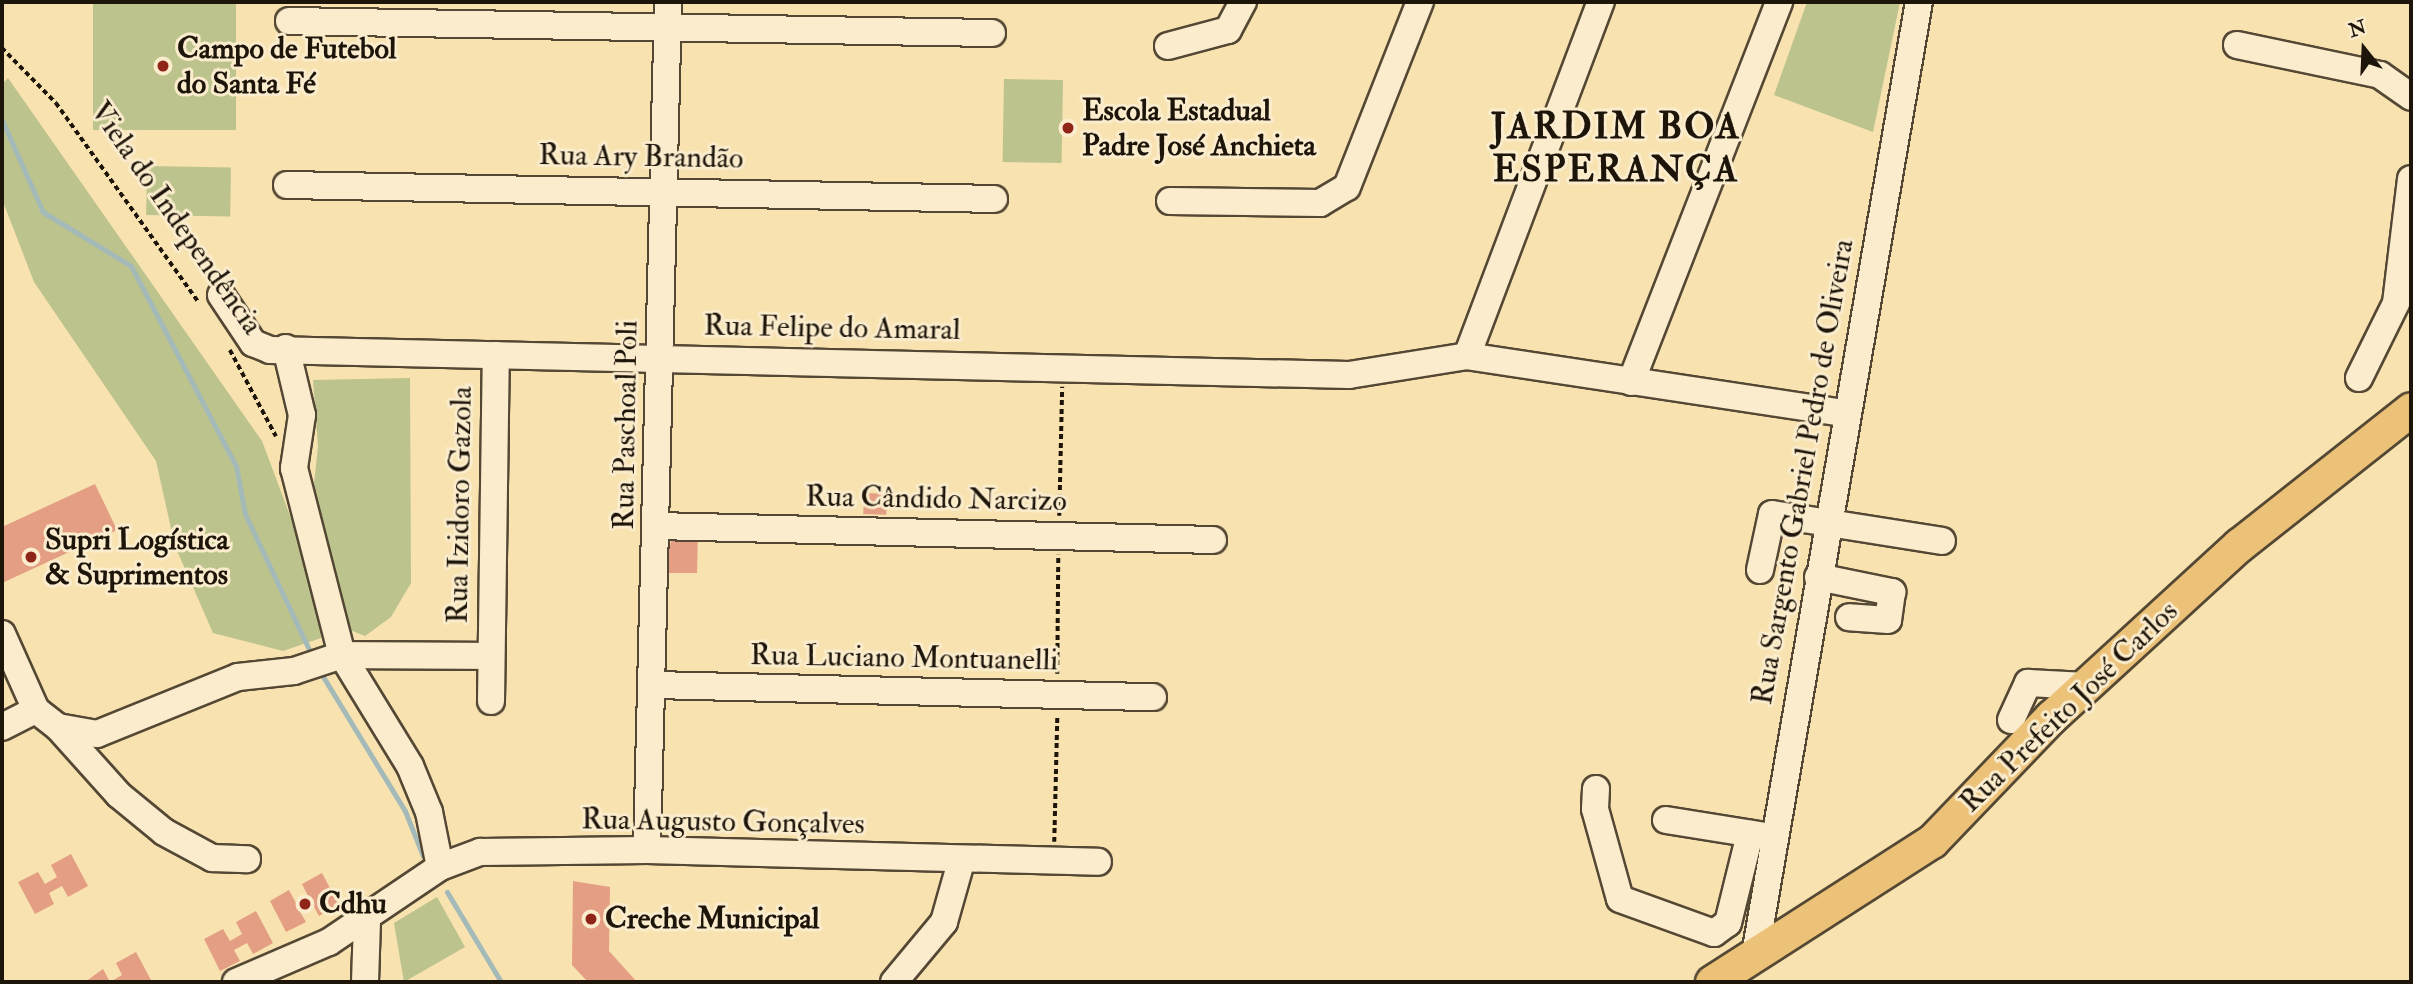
<!DOCTYPE html>
<html>
<head>
<meta charset="utf-8">
<style>
	body { margin:0 }
	#map { position:relative; width:2413px; height:984px; overflow:hidden; background:#f7e2b0; font-family:"IM FELL Double Pica",serif }
	div>[style] { position:absolute }
	.green>* { inset:0; background:#bcc38c; transform-origin:0 0 }
	.stream>* { height:5px; margin:-2.5px; padding:0 2.5px; transform-origin:2.5px; border-radius:2.5px; background:#a4bab8 }
	.building>* { inset:0; background:#e49e83; transform-origin:0 0 }
	.path>* { height:3.5px; margin-top:-1.75px; transform-origin:0; background:repeating-linear-gradient(90deg,#1d140a 0 5px,transparent 0 8.5px) }
	.roads { filter:drop-shadow(2px 0 #544834) drop-shadow(-2px 0 #544834) drop-shadow(0 2px #544834) drop-shadow(0 -2px #544834) }
	.minor>* { height:26px; margin:-13px; padding:0 13px; transform-origin:13px; border-radius:13px; background:#faeccc }
	.major>* { height:33px; margin:-16.5px; padding:0 16.5px; transform-origin:16.5px; border-radius:16.5px; background:#ecc178 }
	.dots>* { width:19px; height:19px; translate:-50% -50%; box-sizing:border-box; border:4px solid #faeccc; border-radius:50% }
	span { translate:-50% -50%; white-space:nowrap; text-align:center; line-height:1.15; -webkit-text-stroke:6px #faeccc; paint-order:stroke }
	.poi-label { font-size:30px; color:#1d140a; font-weight:700 }
	.left { translate:0 -50%; text-align:left }
	.street-label { font-size:30px; color:#1d140a }
	.district-label { font-size:37px; color:#1d140a; font-weight:700; letter-spacing:2px }
	.frame { position:absolute; inset:0; border:4px solid #1d140a; pointer-events:none }
	.north { position:absolute; left:2329px; top:14px; width:70px; height:70px; -webkit-text-stroke:5px #faeccc; paint-order:stroke; rotate:342deg; font-size:19px; font-weight:700; line-height:28px; text-align:center; color:#1d140a }
	.north::after { content:''; display:block; margin:auto; width:24px; height:32px; background:#1d140a; clip-path:polygon(50% 0,100% 100%,50% 72%,0 100%) }
</style>
</head>
<body>
<div id="map">
	<div class="green">
		<div style="left:93px;top:2px;width:143px;height:128px"></div>
		<div style="clip-path:polygon(1807px 2px,1900px 2px,1873px 132px,1774px 95px)"></div>
		<div style="clip-path:polygon(8px 78px,262px 441px,319px 593px,321px 638px,283px 651px,213px 633px,175px 546px,156px 461px,34px 282px,2px 199px,2px 84px)"></div>
		<div style="left:1004px;top:79px;width:59px;height:83px;rotate:1deg"></div>
		<div style="left:147px;top:166px;width:84px;height:49px;rotate:1deg"></div>
		<div style="clip-path:polygon(410px 378px,411px 583px,391px 617px,365px 636px,350px 630px,311px 513px,318px 446px,313px 380px)"></div>
		<div style="clip-path:polygon(437px 897px,465px 947px,404px 982px,394px 923px)"></div>
	</div>
	<div class="stream">
		<div style="left:2px;top:120px;width:101px;rotate:66deg"></div>
		<div style="left:43px;top:212px;width:103px;rotate:31.5deg"></div>
		<div style="left:131px;top:266px;width:226px;rotate:62.3deg"></div>
		<div style="left:236px;top:466px;width:49px;rotate:79.4deg"></div>
		<div style="left:245px;top:514px;width:159px;rotate:64.7deg"></div>
		<div style="left:319px;top:670px;width:165px;rotate:58.6deg"></div>
		<div style="left:405px;top:811px;width:48px;rotate:68.2deg"></div>
		<div style="left:447px;top:892px;width:105px;rotate:59deg"></div>
	</div>
	<div class="building">
		<div style="clip-path:polygon(95px 484px,117px 530px,2px 583px,2px 527px)"></div>
		<div style="left:864px;top:493px;width:23px;height:21px;rotate:2deg"></div>
		<div style="clip-path:polygon(698px 531px,697px 573px,664px 573px,671px 541px)"></div>
		<div style="clip-path:polygon(71px 854px,88px 886px,68px 897px,62px 886px,49px 893px,54px 904px,35px 914px,18px 882px,38px 872px,45px 884px,57px 877px,51px 865px)"></div>
		<div style="clip-path:polygon(322px 873px,339px 905px,319px 916px,313px 905px,300px 912px,306px 922px,286px 932px,270px 901px,289px 890px,296px 903px,308px 896px,302px 884px)"></div>
		<div style="clip-path:polygon(573px 881px,610px 887px,609px 951px,637px 982px,588px 982px,572px 965px)"></div>
		<div style="clip-path:polygon(256px 911px,273px 943px,253px 954px,247px 943px,234px 950px,240px 961px,220px 971px,204px 939px,223px 929px,230px 941px,242px 934px,236px 922px)"></div>
		<div style="clip-path:polygon(136px 952px,152px 982px,85px 982px,103px 969px,110px 982px,122px 975px,116px 963px)"></div>
	</div>
	<div class="path">
		<div style="left:2px;top:48px;width:77px;rotate:45.5deg"></div>
		<div style="left:56px;top:103px;width:246px;rotate:54.4deg"></div>
		<div style="left:230px;top:350px;width:98px;rotate:61.9deg"></div>
		<div style="left:1059px;top:516px;width:129px;rotate:-88.7deg"></div>
		<div style="left:1057px;top:674px;width:119px;rotate:-89.5deg"></div>
		<div style="left:1054px;top:842px;width:126px;rotate:-88.6deg"></div>
	</div>
	<div class="roads">
		<div class="minor">
			<div style="left:289px;top:21px;width:703px;rotate:0.98deg"></div>
			<div style="left:2237px;top:45px;width:146px;rotate:11.8deg"></div>
			<div style="left:2380px;top:75px;width:38px;rotate:35deg"></div>
			<div style="left:1168px;top:46px;width:62px;rotate:-14.9deg"></div>
			<div style="left:1228px;top:30px;width:32px;rotate:-62deg"></div>
			<div style="left:287px;top:185px;width:707px;rotate:1.13deg"></div>
			<div style="left:1170px;top:201px;width:150px;rotate:0.8deg"></div>
			<div style="left:1320px;top:203px;width:31px;rotate:-31deg"></div>
			<div style="left:1347px;top:187px;width:199px;rotate:-68.5deg"></div>
			<div style="left:221px;top:295px;width:58px;rotate:56.3deg"></div>
			<div style="left:253px;top:343px;width:18px;rotate:22deg"></div>
			<div style="left:270px;top:350px;width:1079px;rotate:1.33deg"></div>
			<div style="left:1349px;top:375px;width:120px;rotate:-9.1deg"></div>
			<div style="left:1467px;top:356px;width:382px;rotate:8.6deg"></div>
			<div style="left:286px;top:348px;width:69px;rotate:76.6deg"></div>
			<div style="left:302px;top:415px;width:54px;rotate:98.6deg"></div>
			<div style="left:294px;top:468px;width:193px;rotate:75.6deg"></div>
			<div style="left:342px;top:655px;width:130px;rotate:58.5deg"></div>
			<div style="left:410px;top:766px;width:50px;rotate:67.6deg"></div>
			<div style="left:429px;top:812px;width:56px;rotate:78.7deg"></div>
			<div style="left:1467px;top:356px;width:379px;rotate:-69.3deg"></div>
			<div style="left:2359px;top:378px;width:84px;rotate:-63.7deg"></div>
			<div style="left:2396px;top:303px;width:125px;rotate:-83.1deg"></div>
			<div style="left:1631px;top:382px;width:408px;rotate:-68.7deg"></div>
			<div style="left:657px;top:526px;width:556px;rotate:1.44deg"></div>
			<div style="left:1760px;top:570px;width:57px;rotate:-77.9deg"></div>
			<div style="left:1772px;top:514px;width:172px;rotate:9deg"></div>
			<div style="left:1818px;top:577px;width:76px;rotate:11.5deg"></div>
			<div style="left:1892px;top:592px;width:28px;rotate:98deg"></div>
			<div style="left:1888px;top:620px;width:39px;rotate:-176deg"></div>
			<div style="left:2px;top:634px;width:83px;rotate:65.9deg"></div>
			<div style="left:36px;top:710px;width:28px;rotate:38deg"></div>
			<div style="left:58px;top:727px;width:40px;rotate:10deg"></div>
			<div style="left:97px;top:734px;width:152px;rotate:-22deg"></div>
			<div style="left:238px;top:677px;width:56px;rotate:-6.1deg"></div>
			<div style="left:294px;top:671px;width:51px;rotate:-18.4deg"></div>
			<div style="left:342px;top:655px;width:148px;rotate:0.4deg"></div>
			<div style="left:654px;top:685px;width:499px;rotate:1.4deg"></div>
			<div style="left:491px;top:701px;width:346px;rotate:-89.2deg"></div>
			<div style="left:2011px;top:720px;width:41px;rotate:-65.3deg"></div>
			<div style="left:2028px;top:683px;width:58px;rotate:3deg"></div>
			<div style="left:2px;top:727px;width:38px;rotate:-27deg"></div>
			<div style="left:58px;top:727px;width:91px;rotate:48.1deg"></div>
			<div style="left:119px;top:795px;width:58px;rotate:39.4deg"></div>
			<div style="left:164px;top:832px;width:55px;rotate:28.4deg"></div>
			<div style="left:212px;top:858px;width:35px;rotate:2deg"></div>
			<div style="left:1596px;top:789px;width:20px;rotate:93deg"></div>
			<div style="left:1595px;top:809px;width:93px;rotate:74.5deg"></div>
			<div style="left:1620px;top:899px;width:100px;rotate:19.9deg"></div>
			<div style="left:1714px;top:933px;width:17px;rotate:-36deg"></div>
			<div style="left:1728px;top:923px;width:92px;rotate:-76.1deg"></div>
			<div style="left:1666px;top:820px;width:101px;rotate:9.1deg"></div>
			<div style="left:647px;top:850px;width:848px;rotate:-88.58deg"></div>
			<div style="left:1755px;top:955px;width:967px;rotate:-80.24deg"></div>
			<div style="left:236px;top:982px;width:101px;rotate:-23.3deg"></div>
			<div style="left:329px;top:942px;width:134px;rotate:-34deg"></div>
			<div style="left:440px;top:867px;width:43px;rotate:-20.6deg"></div>
			<div style="left:480px;top:852px;width:167px;rotate:-0.7deg"></div>
			<div style="left:647px;top:850px;width:451px;rotate:1.5deg"></div>
			<div style="left:365px;top:982px;width:61px;rotate:-88.1deg"></div>
			<div style="left:894px;top:982px;width:78px;rotate:-50.2deg"></div>
			<div style="left:944px;top:922px;width:62px;rotate:-74.2deg"></div>
		</div>
		<div class="major">
			<div style="left:1712px;top:982px;width:261px;rotate:-32.7deg"></div>
			<div style="left:1932px;top:841px;width:172px;rotate:-46.2deg"></div>
			<div style="left:2051px;top:717px;width:255px;rotate:-42.5deg"></div>
			<div style="left:2239px;top:545px;width:219px;rotate:-38.3deg"></div>
		</div>
	</div>
	<div class="dots">
		<div style="left:163px;top:66px;background:#8f2418"></div>
		<div style="left:1068px;top:128px;background:#8f2418"></div>
		<div style="left:31px;top:557px;background:#8f2418"></div>
		<div style="left:305px;top:904px;background:#8f2418"></div>
		<div style="left:591px;top:919px;background:#8f2418"></div>
	</div>
	<div class="poi-label">
		<span class="left" style="left:177px;top:66px">Campo de Futebol<br>do Santa Fé</span>
		<span class="left" style="left:1082px;top:128px">Escola Estadual<br>Padre José Anchieta</span>
		<span class="left" style="left:45px;top:557px">Supri Logística<br>&amp; Suprimentos</span>
		<span class="left" style="left:319px;top:904px">Cdhu</span>
		<span class="left" style="left:605px;top:919px">Creche Municipal</span>
	</div>
	<div class="street-label">
		<span style="left:641px;top:157px;rotate:1deg">Rua Ary Brandão</span>
		<span style="left:176px;top:218px;rotate:55deg">Viela do Independência</span>
		<span style="left:832px;top:328px;rotate:1deg">Rua Felipe do Amaral</span>
		<span style="left:626px;top:425px;rotate:-89deg">Rua Paschoal Poli</span>
		<span style="left:1803px;top:472px;rotate:-80deg">Rua Sargento Gabriel Pedro de Oliveira</span>
		<span style="left:936px;top:499px;rotate:1deg">Rua Cândido Narcizo</span>
		<span style="left:460px;top:505px;rotate:-89deg">Rua Izidoro Gazola</span>
		<span style="left:904px;top:658px;rotate:1deg">Rua Luciano Montuanelli</span>
		<span style="left:2069px;top:707px;rotate:-44deg">Rua Prefeito José Carlos</span>
		<span style="left:723px;top:822px;rotate:1deg">Rua Augusto Gonçalves</span>
	</div>
	<div class="district-label">
		<span style="left:1616px;top:149px">JARDIM BOA<br>ESPERANÇA</span>
	</div>
	<div class="frame"></div>
	<div class="north">N</div>
</div>
</body>
</html>
